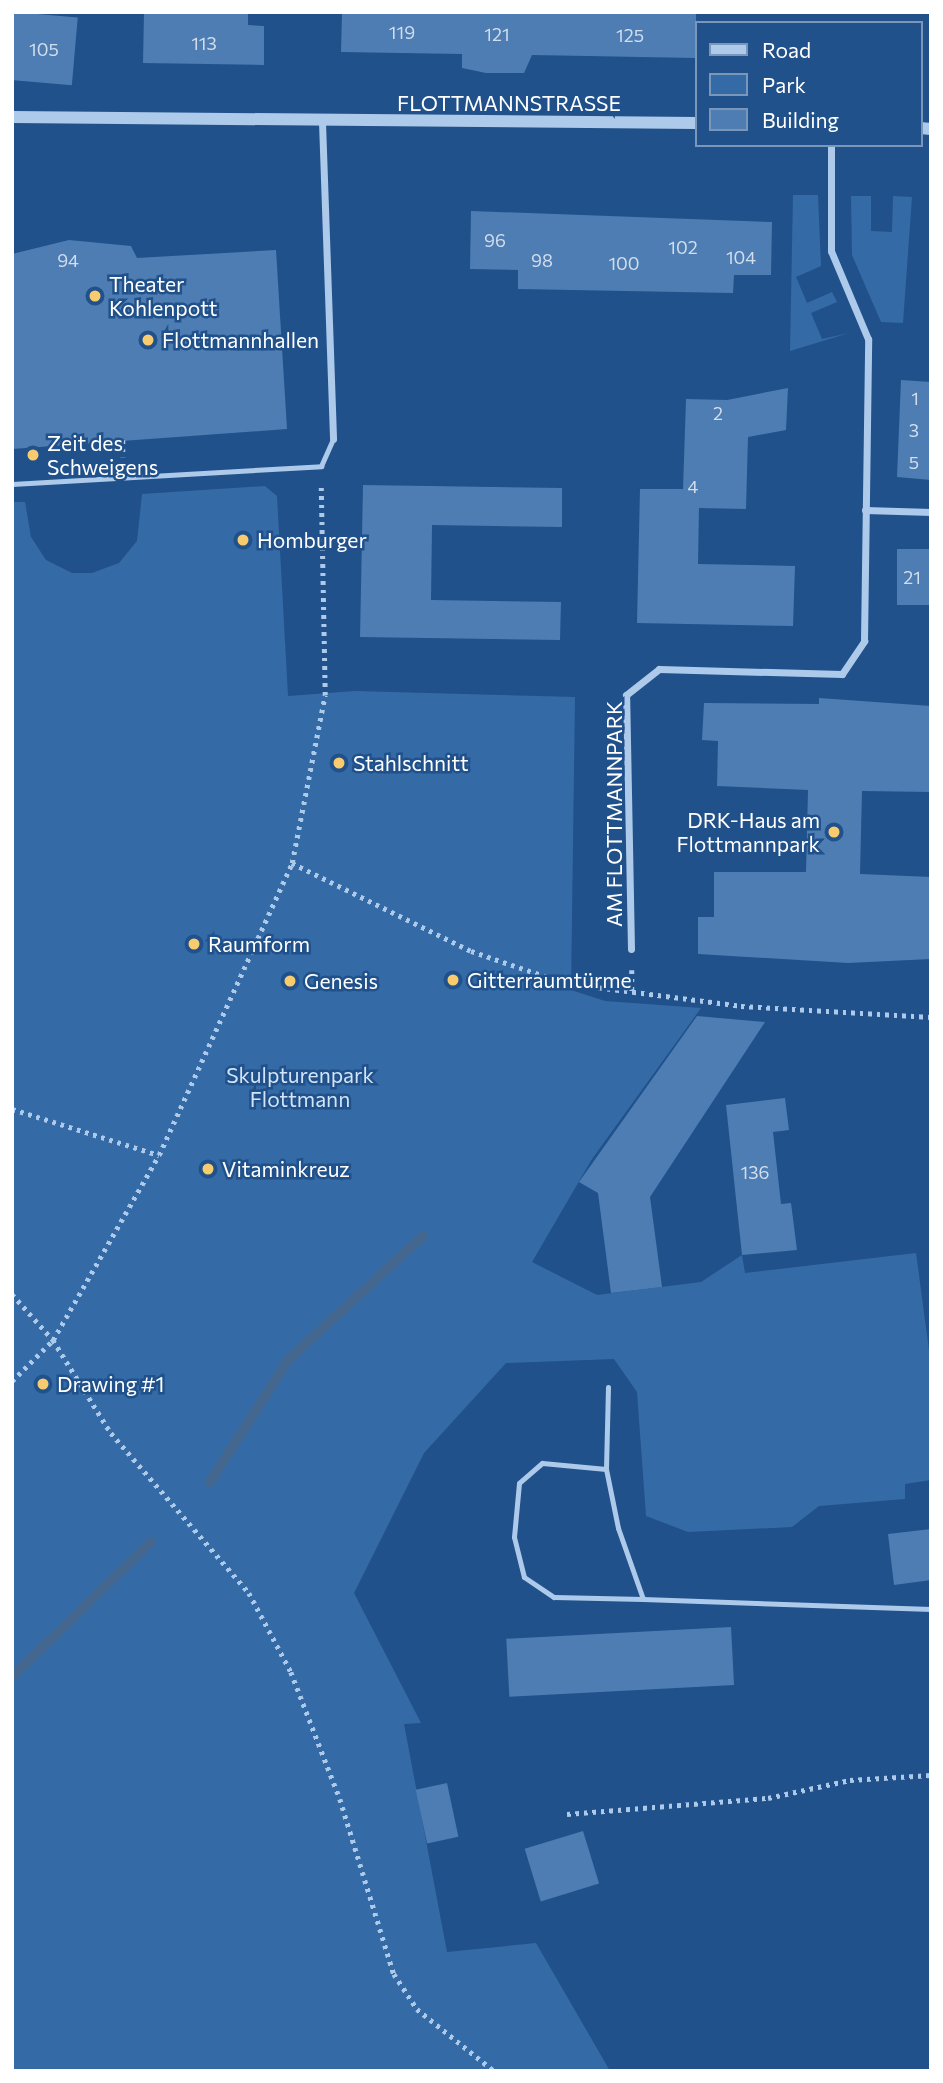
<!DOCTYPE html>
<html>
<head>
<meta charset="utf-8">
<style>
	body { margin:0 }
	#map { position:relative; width:943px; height:2083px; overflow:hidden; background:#21518a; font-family:Commissioner,sans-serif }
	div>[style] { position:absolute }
	.green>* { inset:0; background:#346ba7 }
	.stream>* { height:10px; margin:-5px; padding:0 5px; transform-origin:5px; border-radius:5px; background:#44678f }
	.building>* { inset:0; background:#4d7db3; transform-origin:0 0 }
	.path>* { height:4.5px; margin-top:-2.25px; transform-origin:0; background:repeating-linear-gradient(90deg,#adcaeb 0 3.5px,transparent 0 8.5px) }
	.service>* { height:5px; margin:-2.5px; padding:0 2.5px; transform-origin:2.5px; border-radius:2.5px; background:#adcaeb }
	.minor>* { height:7px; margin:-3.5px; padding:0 3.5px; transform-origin:3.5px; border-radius:3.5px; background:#adcaeb }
	.tertiary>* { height:12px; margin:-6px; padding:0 6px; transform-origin:6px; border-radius:6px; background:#adcaeb }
	.dots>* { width:19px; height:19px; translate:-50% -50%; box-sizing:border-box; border:4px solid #21518a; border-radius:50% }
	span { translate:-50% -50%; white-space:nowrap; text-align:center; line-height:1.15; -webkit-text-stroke:5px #21518a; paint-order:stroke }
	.number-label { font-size:18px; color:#d2deec }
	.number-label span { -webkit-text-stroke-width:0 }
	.street-label { font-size:21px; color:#fff }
	.poi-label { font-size:21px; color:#fff }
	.left { translate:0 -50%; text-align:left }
	.right { translate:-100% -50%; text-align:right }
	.park-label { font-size:21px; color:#d2e4f8 }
	.frame { position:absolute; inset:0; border:14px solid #fff; pointer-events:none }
	.legend { position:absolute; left:695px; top:21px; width:228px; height:126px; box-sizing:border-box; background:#21518a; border:2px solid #7a97b9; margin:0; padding:9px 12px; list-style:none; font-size:21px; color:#fff }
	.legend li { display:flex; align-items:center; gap:14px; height:35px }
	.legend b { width:35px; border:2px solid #7a97b9 }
</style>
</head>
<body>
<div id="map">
	<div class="green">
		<div style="clip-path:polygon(793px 195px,818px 195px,821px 266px,796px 277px,807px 303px,832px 292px,837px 302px,811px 313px,822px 339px,849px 333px,790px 351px)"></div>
		<div style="clip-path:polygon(851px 196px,871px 196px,871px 231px,892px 232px,893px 196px,912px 197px,903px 323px,881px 322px,852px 255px)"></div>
		<div style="clip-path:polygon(265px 486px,277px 496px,288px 696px,355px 691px,575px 697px,571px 990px,605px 1001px,701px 1008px,592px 1159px,532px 1262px,597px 1295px,701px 1282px,742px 1255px,745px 1273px,916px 1253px,931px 1365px,931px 1480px,905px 1484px,905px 1499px,819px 1506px,792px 1527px,688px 1532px,646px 1516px,637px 1392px,614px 1359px,506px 1363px,424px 1453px,354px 1593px,421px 1723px,404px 1724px,447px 1952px,536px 1943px,610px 2071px,12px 2071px,12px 502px,25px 502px,31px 537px,46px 560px,72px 573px,92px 573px,119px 563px,137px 541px,142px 494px)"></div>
	</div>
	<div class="stream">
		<div style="left:210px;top:1482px;width:145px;rotate:-57.4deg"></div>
		<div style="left:288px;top:1360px;width:183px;rotate:-42.6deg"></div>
		<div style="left:12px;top:1677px;width:194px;rotate:-44.2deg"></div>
	</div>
	<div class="building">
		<div style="left:14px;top:12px;width:64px;height:68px;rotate:5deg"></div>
		<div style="clip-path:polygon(144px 12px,248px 12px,248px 25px,264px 26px,264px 65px,143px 63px)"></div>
		<div style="clip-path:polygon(342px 12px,696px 12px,696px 58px,532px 55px,524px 73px,486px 73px,462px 68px,462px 54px,341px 52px)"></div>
		<div style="clip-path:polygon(471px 211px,772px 222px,771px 275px,734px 275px,733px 293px,518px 289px,518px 270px,470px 269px)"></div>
		<div style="clip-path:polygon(69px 240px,131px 246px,137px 258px,276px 250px,287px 429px,12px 449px,12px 254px)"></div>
		<div style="clip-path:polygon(901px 380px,931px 382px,931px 480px,897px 477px)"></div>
		<div style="clip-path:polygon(788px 388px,786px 430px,748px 437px,746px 509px,699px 508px,698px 564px,795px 566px,793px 626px,637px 623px,640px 489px,683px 489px,686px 399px,727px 400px)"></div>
		<div style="clip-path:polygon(363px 485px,562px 488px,562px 527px,432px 525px,431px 600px,561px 602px,560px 640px,360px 637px)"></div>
		<div style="left:897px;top:549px;width:34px;height:56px"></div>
		<div style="clip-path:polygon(819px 698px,931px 706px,931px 792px,862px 791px,860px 874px,931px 877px,931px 959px,848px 963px,698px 954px,698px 917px,714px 917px,714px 872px,806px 872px,808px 790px,717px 786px,718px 741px,702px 740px,704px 703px,819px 704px)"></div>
		<div style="clip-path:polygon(697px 1016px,765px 1022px,650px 1197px,662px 1287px,611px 1293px,598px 1193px,579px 1182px)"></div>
		<div style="clip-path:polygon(785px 1098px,789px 1130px,773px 1132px,781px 1204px,791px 1203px,797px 1250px,742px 1255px,726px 1105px)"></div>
		<div style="clip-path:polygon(931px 1529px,931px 1580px,894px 1585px,888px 1534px)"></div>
		<div style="left:731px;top:1627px;width:58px;height:225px;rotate:87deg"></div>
		<div style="left:447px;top:1783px;width:55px;height:32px;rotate:78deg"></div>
		<div style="left:583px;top:1831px;width:55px;height:61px;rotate:73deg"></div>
	</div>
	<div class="path">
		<div style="left:123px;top:440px;width:17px;rotate:90deg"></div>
		<div style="left:292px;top:863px;width:199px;rotate:26.2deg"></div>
		<div style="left:471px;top:951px;width:99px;rotate:18.8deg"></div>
		<div style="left:565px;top:983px;width:177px;rotate:7.4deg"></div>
		<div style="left:741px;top:1006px;width:190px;rotate:3.3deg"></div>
		<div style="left:632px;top:970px;width:22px;rotate:90deg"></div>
		<div style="left:12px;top:1109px;width:154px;rotate:17.4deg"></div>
		<div style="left:12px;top:1294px;width:62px;rotate:48.3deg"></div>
		<div style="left:53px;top:1340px;width:110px;rotate:58.1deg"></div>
		<div style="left:111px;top:1433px;width:211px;rotate:49.2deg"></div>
		<div style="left:249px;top:1593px;width:89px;rotate:62deg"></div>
		<div style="left:291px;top:1672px;width:136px;rotate:68.9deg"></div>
		<div style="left:340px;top:1799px;width:183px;rotate:72.9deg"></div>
		<div style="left:394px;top:1974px;width:42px;rotate:56.7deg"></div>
		<div style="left:417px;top:2009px;width:99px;rotate:38.8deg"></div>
		<div style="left:12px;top:1381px;width:58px;rotate:-45deg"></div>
		<div style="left:53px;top:1340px;width:213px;rotate:-60.2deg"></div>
		<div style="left:159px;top:1155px;width:321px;rotate:-65.5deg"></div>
		<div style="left:292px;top:863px;width:171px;rotate:-78.9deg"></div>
		<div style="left:325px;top:695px;width:209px;rotate:-91.1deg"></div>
		<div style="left:567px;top:1814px;width:202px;rotate:-4.6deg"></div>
		<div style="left:768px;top:1798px;width:84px;rotate:-12.4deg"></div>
		<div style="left:850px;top:1780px;width:81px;rotate:-3.5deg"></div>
	</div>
	<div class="service">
		<div style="left:12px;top:484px;width:310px;rotate:-3.3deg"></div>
		<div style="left:321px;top:466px;width:30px;rotate:-66deg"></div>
		<div style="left:608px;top:1387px;width:82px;rotate:91.4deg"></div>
		<div style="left:606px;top:1469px;width:60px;rotate:78.5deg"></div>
		<div style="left:618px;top:1528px;width:75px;rotate:70.6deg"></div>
		<div style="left:643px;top:1599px;width:288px;rotate:2deg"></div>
		<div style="left:606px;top:1469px;width:64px;rotate:-174.6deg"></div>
		<div style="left:542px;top:1463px;width:30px;rotate:139deg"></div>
		<div style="left:519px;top:1483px;width:54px;rotate:95.3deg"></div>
		<div style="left:514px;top:1537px;width:41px;rotate:76deg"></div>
		<div style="left:524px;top:1577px;width:36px;rotate:34deg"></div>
		<div style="left:554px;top:1597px;width:89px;rotate:1.3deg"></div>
	</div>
	<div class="minor">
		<div style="left:322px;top:122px;width:317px;rotate:88deg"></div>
		<div style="left:865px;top:510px;width:66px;rotate:1.7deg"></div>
		<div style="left:631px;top:949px;width:254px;rotate:-91.1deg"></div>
		<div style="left:626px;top:695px;width:42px;rotate:-38.2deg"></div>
		<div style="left:659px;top:669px;width:183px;rotate:1.6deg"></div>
		<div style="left:842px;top:674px;width:40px;rotate:-56deg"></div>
		<div style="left:864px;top:641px;width:302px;rotate:-89.2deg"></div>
		<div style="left:868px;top:339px;width:95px;rotate:-112.8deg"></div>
		<div style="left:831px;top:251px;width:106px;rotate:-90deg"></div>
	</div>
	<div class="tertiary">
		<div style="left:12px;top:117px;width:684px;rotate:0.5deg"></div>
		<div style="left:920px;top:128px;width:11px;rotate:5deg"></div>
	</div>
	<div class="dots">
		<div style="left:95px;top:296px;background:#f8cc6e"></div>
		<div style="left:148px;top:340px;background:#f8cc6e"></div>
		<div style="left:33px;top:455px;background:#f8cc6e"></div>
		<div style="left:243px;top:540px;background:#f8cc6e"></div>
		<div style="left:339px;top:763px;background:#f8cc6e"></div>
		<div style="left:834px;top:832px;background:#f8cc6e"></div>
		<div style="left:194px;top:944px;background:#f8cc6e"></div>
		<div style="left:453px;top:980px;background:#f8cc6e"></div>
		<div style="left:290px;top:981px;background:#f8cc6e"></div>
		<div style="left:208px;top:1169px;background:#f8cc6e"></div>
		<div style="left:43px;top:1384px;background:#f8cc6e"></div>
	</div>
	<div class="number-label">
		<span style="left:402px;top:32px">119</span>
		<span style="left:497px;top:34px">121</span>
		<span style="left:630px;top:35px">125</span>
		<span style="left:204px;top:43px">113</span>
		<span style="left:44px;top:49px">105</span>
		<span style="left:495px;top:240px">96</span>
		<span style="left:683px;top:247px">102</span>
		<span style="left:741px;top:257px">104</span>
		<span style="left:68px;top:260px">94</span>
		<span style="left:542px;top:260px">98</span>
		<span style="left:624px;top:263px">100</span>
		<span style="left:915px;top:398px">1</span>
		<span style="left:718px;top:413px">2</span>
		<span style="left:914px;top:430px">3</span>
		<span style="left:914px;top:462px">5</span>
		<span style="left:693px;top:486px">4</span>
		<span style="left:912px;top:577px">21</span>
		<span style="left:755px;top:1172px">136</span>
	</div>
	<div class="street-label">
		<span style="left:509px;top:103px">FLOTTMANNSTRASSE</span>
		<span style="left:614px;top:814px;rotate:-90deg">AM FLOTTMANNPARK</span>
	</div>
	<div class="poi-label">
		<span class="left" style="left:109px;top:296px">Theater<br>Kohlenpott</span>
		<span class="left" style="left:162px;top:340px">Flottmannhallen</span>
		<span class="left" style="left:47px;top:455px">Zeit des<br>Schweigens</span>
		<span class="left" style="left:257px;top:540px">Homburger</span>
		<span class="left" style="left:353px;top:763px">Stahlschnitt</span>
		<span class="right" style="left:820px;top:832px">DRK-Haus am<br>Flottmannpark</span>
		<span class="left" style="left:208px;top:944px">Raumform</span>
		<span class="left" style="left:467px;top:980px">Gitterraumtürme</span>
		<span class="left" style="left:304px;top:981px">Genesis</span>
		<span class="left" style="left:222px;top:1169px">Vitaminkreuz</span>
		<span class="left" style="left:57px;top:1384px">Drawing #1</span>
	</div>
	<div class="park-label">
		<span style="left:300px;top:1087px">Skulpturenpark<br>Flottmann</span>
	</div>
	<div class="frame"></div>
	<ul class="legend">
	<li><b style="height:9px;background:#adcaeb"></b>Road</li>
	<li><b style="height:19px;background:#346ba7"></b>Park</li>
	<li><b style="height:19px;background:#4d7db3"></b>Building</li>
	</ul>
</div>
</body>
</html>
